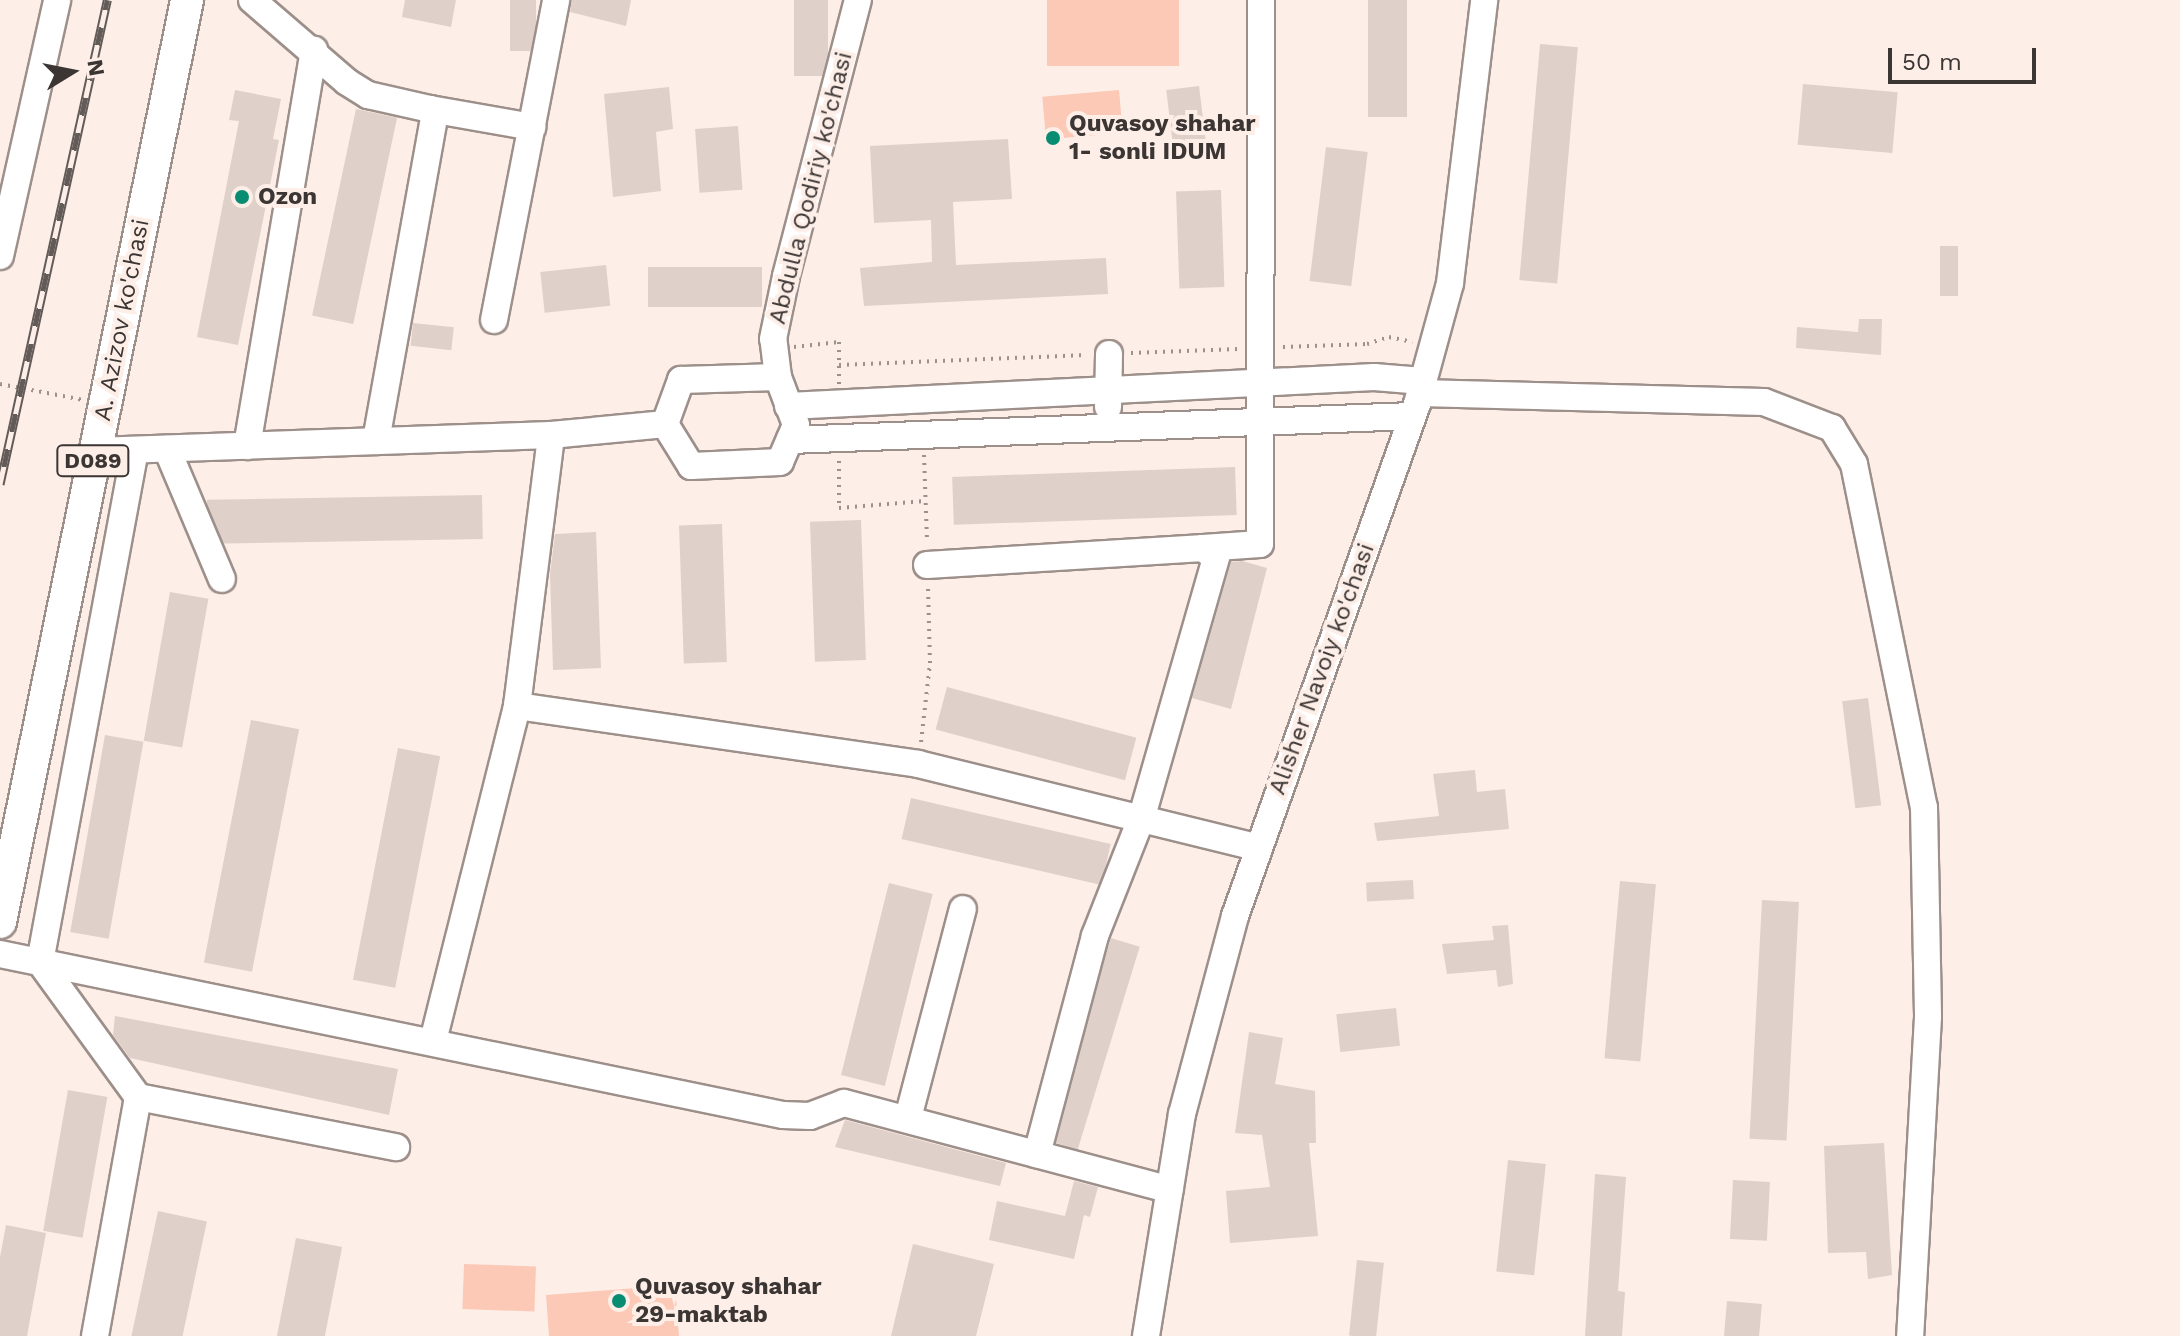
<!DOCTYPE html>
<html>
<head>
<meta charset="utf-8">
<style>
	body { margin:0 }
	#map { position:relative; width:2180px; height:1336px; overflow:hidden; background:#fdeee8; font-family:"Work Sans",sans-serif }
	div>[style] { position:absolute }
	.green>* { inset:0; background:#fbc9b6; transform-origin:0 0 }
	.building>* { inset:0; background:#dfd0ca; transform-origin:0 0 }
	.path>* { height:4px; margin-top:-2px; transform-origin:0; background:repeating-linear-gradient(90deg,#9b918d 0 2px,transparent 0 8px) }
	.roads { filter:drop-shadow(2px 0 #9d8f8a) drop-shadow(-2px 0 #9d8f8a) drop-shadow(0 2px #9d8f8a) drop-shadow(0 -2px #9d8f8a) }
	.minor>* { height:26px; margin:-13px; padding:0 13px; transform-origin:13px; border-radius:13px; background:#fff }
	.major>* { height:32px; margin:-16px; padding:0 16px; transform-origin:16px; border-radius:16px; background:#fff }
	.rail>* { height:9px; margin-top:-4.5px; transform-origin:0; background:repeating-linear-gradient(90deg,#fdeee8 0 18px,#635b58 0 36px); box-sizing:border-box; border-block:2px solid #635b58 }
	.dots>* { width:22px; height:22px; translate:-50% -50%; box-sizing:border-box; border:4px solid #fdeee8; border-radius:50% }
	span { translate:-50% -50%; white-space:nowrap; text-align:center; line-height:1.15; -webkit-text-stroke:8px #fdeee8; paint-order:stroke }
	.shield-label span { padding:2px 6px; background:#fdeee8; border:2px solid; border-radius:6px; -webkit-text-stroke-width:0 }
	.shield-label { font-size:22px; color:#3b3533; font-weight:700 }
	.poi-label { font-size:24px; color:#3b3533; font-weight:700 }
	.left { translate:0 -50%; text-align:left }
	.street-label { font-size:24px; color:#3b3533 }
	.north { position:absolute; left:32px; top:32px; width:80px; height:80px; -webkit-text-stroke:6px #fdeee8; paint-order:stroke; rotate:80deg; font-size:22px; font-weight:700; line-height:32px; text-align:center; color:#3b3533 }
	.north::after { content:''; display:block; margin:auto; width:28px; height:36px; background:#3b3533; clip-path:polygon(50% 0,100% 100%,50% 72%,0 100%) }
	.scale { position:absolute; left:1888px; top:48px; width:148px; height:36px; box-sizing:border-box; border:4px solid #3b3533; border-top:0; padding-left:10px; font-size:24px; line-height:28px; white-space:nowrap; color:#3b3533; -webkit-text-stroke:6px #fdeee8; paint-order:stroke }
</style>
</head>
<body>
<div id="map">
	<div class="green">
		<div style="left:1047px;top:0;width:132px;height:66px"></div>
		<div style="left:1119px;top:90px;width:43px;height:77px;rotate:85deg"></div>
		<div style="left:464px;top:1264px;width:72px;height:45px;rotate:2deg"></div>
		<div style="clip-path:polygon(675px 1285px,679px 1336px,549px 1336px,546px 1295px)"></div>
	</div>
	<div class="building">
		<div style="clip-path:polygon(405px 0,456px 0,451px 27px,402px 17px)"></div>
		<div style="left:510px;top:0;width:26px;height:51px"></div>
		<div style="clip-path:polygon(572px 0,631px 0,626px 26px,570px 12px)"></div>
		<div style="left:794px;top:0;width:34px;height:76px"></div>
		<div style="left:1368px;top:0;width:39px;height:117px"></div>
		<div style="left:1540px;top:44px;width:38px;height:237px;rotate:5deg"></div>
		<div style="left:1803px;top:84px;width:95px;height:61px;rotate:5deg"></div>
		<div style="left:1199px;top:86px;width:70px;height:33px;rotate:83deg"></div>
		<div style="clip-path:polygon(669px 87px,673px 129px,656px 132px,661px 191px,613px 197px,604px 94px)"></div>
		<div style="clip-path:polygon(235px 90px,281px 99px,273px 139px,279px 140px,238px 345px,197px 337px,239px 121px,229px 120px)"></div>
		<div style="left:356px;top:109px;width:42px;height:211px;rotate:12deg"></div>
		<div style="left:738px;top:126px;width:64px;height:43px;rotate:86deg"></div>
		<div style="clip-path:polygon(1008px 139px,1012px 199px,953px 202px,956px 265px,1106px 258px,1108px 294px,864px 306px,860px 268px,932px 262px,931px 220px,874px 223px,870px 146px)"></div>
		<div style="left:1326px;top:147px;width:42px;height:135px;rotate:7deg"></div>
		<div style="left:1221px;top:190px;width:97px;height:45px;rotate:88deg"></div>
		<div style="left:1940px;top:246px;width:18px;height:50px"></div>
		<div style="left:606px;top:265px;width:41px;height:66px;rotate:84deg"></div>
		<div style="left:762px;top:267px;width:40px;height:114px;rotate:90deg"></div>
		<div style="clip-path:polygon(1859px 319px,1882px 319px,1881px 355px,1796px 348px,1797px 327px,1858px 332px)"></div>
		<div style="left:413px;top:323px;width:41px;height:23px;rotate:6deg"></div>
		<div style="left:1235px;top:467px;width:48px;height:283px;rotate:88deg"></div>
		<div style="left:482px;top:495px;width:44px;height:275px;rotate:89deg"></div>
		<div style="left:861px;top:520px;width:140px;height:51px;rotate:88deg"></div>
		<div style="left:722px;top:524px;width:138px;height:43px;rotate:88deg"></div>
		<div style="clip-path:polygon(596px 532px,601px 668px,553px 670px,550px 574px,555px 534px)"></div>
		<div style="clip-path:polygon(1242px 561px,1267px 568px,1231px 709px,1192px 698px,1231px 562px)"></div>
		<div style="left:170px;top:592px;width:39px;height:151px;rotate:10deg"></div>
		<div style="left:947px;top:687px;width:196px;height:44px;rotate:15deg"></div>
		<div style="left:1868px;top:698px;width:108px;height:26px;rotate:83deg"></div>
		<div style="left:251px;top:720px;width:49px;height:247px;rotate:11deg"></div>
		<div style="left:105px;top:735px;width:39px;height:200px;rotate:10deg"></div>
		<div style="left:398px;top:748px;width:43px;height:236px;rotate:11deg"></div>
		<div style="clip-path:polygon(1475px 770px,1477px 792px,1505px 789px,1509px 829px,1377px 841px,1374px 823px,1439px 816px,1433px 774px)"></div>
		<div style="left:911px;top:798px;width:205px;height:42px;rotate:13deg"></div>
		<div style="left:1413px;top:880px;width:19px;height:47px;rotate:87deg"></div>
		<div style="left:1620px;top:881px;width:36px;height:178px;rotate:5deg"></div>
		<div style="left:889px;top:883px;width:45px;height:198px;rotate:14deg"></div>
		<div style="left:1762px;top:900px;width:37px;height:239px;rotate:3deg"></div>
		<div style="clip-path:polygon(1508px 925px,1513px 984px,1498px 987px,1496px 970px,1447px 974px,1442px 944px,1494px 940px,1492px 926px)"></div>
		<div style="left:1111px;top:938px;width:30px;height:212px;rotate:17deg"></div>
		<div style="left:1396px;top:1008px;width:38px;height:60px;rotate:84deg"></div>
		<div style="clip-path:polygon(115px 1016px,398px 1069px,389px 1115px,130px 1058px,113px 1035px)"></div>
		<div style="clip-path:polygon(1249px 1032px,1283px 1038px,1275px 1084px,1315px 1091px,1316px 1143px,1309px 1143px,1318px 1236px,1230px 1243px,1226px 1191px,1270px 1187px,1262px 1135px,1235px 1133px)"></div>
		<div style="left:68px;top:1090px;width:40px;height:143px;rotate:10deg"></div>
		<div style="clip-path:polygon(845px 1120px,1006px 1163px,1000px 1186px,835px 1147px)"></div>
		<div style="clip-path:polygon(1884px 1143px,1892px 1275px,1868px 1279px,1866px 1252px,1828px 1253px,1824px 1146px)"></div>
		<div style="left:1508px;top:1160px;width:38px;height:112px;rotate:6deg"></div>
		<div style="clip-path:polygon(1595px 1174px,1626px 1177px,1618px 1291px,1625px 1292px,1622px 1336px,1585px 1336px)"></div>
		<div style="left:1733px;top:1180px;width:37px;height:59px;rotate:3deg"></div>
		<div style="clip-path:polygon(1074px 1181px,1098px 1187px,1090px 1217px,1084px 1215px,1074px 1259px,989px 1240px,997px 1201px,1065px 1216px)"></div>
		<div style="left:158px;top:1211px;width:50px;height:128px;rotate:12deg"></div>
		<div style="clip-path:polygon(6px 1225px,46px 1233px,27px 1336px,0 1336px,0 1257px)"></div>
		<div style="left:296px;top:1238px;width:47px;height:100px;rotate:11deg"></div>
		<div style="clip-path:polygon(913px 1244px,994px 1264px,976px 1336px,891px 1336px)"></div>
		<div style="left:1357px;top:1260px;width:27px;height:76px;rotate:6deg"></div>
		<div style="left:1727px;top:1301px;width:35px;height:35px;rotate:5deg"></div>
	</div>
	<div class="path">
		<div style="left:794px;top:347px;width:45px;rotate:-6.3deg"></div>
		<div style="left:839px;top:342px;width:42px;rotate:90deg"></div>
		<div style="left:1283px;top:347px;width:84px;rotate:-2deg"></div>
		<div style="left:1367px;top:344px;width:23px;rotate:-18deg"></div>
		<div style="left:1389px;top:337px;width:24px;rotate:12deg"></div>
		<div style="left:1131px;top:353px;width:107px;rotate:-2.1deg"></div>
		<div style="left:839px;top:365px;width:247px;rotate:-2.3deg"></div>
		<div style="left:0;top:384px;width:85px;rotate:10.9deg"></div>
		<div style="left:924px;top:455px;width:87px;rotate:88deg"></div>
		<div style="left:839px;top:461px;width:47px;rotate:90deg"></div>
		<div style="left:839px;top:508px;width:86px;rotate:-4.7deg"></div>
		<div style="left:921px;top:742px;width:80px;rotate:-83.5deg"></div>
		<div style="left:930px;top:663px;width:76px;rotate:-91.5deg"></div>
	</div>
	<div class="roads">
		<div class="minor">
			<div style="left:252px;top:0;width:125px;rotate:40.8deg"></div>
			<div style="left:347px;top:82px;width:25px;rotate:32deg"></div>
			<div style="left:368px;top:95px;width:64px;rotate:12.7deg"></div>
			<div style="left:430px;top:109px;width:10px;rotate:66deg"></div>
			<div style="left:434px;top:118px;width:328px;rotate:100.2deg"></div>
			<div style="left:430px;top:109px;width:104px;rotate:10deg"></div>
			<div style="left:0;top:256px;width:262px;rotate:-77.4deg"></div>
			<div style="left:494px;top:320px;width:326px;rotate:-79deg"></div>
			<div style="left:778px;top:377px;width:38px;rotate:-97deg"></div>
			<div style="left:773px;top:339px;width:64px;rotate:-78.3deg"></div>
			<div style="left:786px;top:276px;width:285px;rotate:-75.4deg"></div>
			<div style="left:778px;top:377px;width:51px;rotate:69.4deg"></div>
			<div style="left:796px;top:425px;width:40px;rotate:113.4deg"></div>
			<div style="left:780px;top:462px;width:89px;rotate:177.4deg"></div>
			<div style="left:691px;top:466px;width:49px;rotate:-121.8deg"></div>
			<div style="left:665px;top:424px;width:47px;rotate:-70deg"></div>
			<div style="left:681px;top:380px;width:97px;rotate:-1.8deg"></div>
			<div style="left:1420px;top:393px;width:344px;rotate:1.5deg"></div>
			<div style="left:1764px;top:402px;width:73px;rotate:20.9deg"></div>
			<div style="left:1832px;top:428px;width:42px;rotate:58.6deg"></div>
			<div style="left:1854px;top:464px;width:350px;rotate:78.5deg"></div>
			<div style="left:1924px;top:807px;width:210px;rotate:88.9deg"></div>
			<div style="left:1928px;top:1017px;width:320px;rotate:93.2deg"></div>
			<div style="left:788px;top:406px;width:587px;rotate:-2.83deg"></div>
			<div style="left:1374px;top:377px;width:49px;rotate:4.7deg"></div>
			<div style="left:1108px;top:407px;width:53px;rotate:-88.9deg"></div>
			<div style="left:790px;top:440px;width:622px;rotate:-2.21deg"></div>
			<div style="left:247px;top:446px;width:402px;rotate:-80.4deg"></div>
			<div style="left:167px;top:449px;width:141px;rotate:67.1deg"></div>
			<div style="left:135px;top:450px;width:521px;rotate:100.51deg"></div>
			<div style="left:40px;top:962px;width:167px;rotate:54deg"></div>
			<div style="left:138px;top:1097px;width:263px;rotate:11deg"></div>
			<div style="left:95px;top:451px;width:456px;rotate:-2deg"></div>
			<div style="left:551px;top:435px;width:115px;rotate:-5.5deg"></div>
			<div style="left:1203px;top:548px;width:57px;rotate:-4deg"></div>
			<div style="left:1260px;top:544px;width:544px;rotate:-89.89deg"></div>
			<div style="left:927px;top:565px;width:277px;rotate:-3.5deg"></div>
			<div style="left:1203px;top:548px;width:16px;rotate:38deg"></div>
			<div style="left:1216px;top:558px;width:272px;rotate:106deg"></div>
			<div style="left:1141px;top:819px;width:126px;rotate:111.5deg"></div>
			<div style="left:1095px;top:936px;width:226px;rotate:104.9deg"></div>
			<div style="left:517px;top:706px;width:405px;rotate:8.2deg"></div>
			<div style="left:918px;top:764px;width:351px;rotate:13.8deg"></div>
			<div style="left:0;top:954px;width:799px;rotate:11.62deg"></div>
			<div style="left:783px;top:1115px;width:27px;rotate:2deg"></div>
			<div style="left:810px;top:1116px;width:36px;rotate:-21deg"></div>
			<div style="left:844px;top:1103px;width:337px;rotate:14.9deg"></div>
			<div style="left:433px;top:1041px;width:345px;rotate:-75.9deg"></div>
			<div style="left:517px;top:706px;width:273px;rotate:-82.8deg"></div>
			<div style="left:908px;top:1118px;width:216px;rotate:-75.3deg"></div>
			<div style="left:95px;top:1336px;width:243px;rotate:-79.8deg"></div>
			<div style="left:1146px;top:1336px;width:225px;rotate:-80.8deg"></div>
			<div style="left:1182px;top:1114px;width:205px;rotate:-75deg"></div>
			<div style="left:1235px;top:916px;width:543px;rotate:-70.43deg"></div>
			<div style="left:1417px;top:404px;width:125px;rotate:-74.7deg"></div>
			<div style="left:1450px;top:283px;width:285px;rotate:-83.1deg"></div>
		</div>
		<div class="major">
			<div style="left:0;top:922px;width:941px;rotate:-78.53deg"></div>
		</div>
	</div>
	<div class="rail">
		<div style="left:0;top:484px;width:496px;rotate:-77.5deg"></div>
	</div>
	<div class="dots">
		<div style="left:1053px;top:138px;background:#088c72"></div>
		<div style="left:242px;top:197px;background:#088c72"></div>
		<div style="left:619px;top:1301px;background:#088c72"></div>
	</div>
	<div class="shield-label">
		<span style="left:93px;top:461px">D089</span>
	</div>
	<div class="poi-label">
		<span class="left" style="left:1069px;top:138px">Quvasoy shahar<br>1- sonli IDUM</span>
		<span class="left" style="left:258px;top:197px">Ozon</span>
		<span class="left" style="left:635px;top:1301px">Quvasoy shahar<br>29-maktab</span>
	</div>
	<div class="street-label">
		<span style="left:811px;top:188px;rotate:-76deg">Abdulla Qodiriy ko'chasi</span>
		<span style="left:122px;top:320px;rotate:-79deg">A. Azizov ko'chasi</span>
		<span style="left:1322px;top:669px;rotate:-70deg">Alisher Navoiy ko'chasi</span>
	</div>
	<div class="north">N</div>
	<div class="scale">50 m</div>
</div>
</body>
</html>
